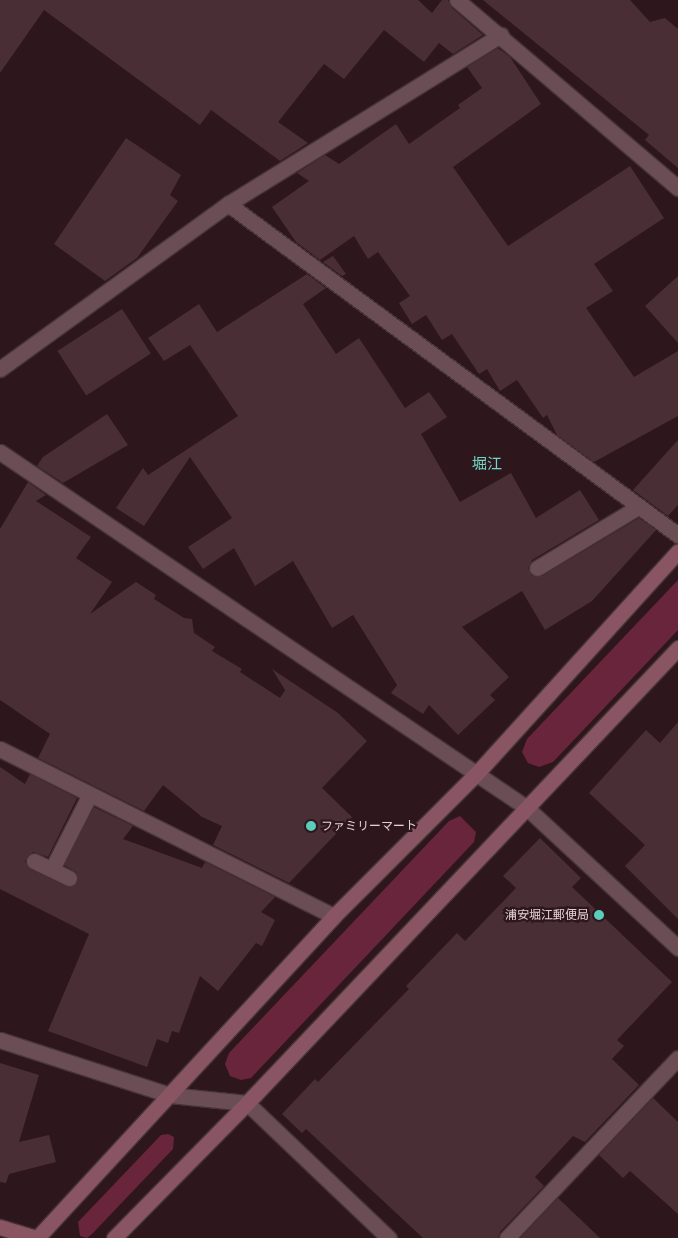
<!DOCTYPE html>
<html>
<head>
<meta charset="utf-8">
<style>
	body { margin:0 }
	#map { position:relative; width:678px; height:1238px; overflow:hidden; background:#2e161d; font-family:Commissioner,"Noto Sans JP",sans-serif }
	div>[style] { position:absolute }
	.green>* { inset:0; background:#69253b }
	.building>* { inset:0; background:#492e35; transform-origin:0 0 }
	.roads { filter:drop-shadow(1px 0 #463438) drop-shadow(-1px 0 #463438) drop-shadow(0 1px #463438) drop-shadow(0 -1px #463438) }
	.lane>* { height:15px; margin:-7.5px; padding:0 7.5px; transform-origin:7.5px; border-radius:7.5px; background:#6b4e55 }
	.street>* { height:15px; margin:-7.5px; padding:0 7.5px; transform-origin:7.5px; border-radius:7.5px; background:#6b4e55 }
	.secondary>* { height:15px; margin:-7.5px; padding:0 7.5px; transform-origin:7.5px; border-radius:7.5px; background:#895563 }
	.dots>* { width:14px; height:14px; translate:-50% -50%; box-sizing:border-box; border:2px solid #2e161d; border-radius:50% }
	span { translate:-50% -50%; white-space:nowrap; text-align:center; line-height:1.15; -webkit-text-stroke:4.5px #2e161d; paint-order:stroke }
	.poi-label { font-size:12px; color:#e3d1d5 }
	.left { translate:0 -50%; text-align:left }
	.right { translate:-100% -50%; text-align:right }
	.quarter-label { font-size:15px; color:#70d6c5 }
</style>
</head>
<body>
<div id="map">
	<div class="green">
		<div style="clip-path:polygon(678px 580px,678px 630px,553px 762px,539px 767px,528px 763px,522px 752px,527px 739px)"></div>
		<div style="clip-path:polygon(460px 816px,476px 832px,474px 842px,251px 1078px,241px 1080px,230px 1076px,225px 1064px,229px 1053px,449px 821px)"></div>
		<div style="clip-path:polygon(168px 1134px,174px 1137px,173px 1149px,92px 1234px,87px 1238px,80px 1236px,78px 1222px,161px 1135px)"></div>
	</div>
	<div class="building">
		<div style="clip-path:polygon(0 0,418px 0,432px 13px,442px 0,448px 0,451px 7px,483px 35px,453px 54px,439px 43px,424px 62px,384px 30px,344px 79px,324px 64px,278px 122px,308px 143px,280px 161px,211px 110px,200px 125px,44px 10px,0 73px)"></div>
		<div style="clip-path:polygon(483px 0,630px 0,650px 22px,665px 18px,678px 29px,678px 168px,645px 140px,649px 135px)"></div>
		<div style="clip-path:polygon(498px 48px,510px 57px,541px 104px,453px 167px,508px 246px,630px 166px,664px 218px,594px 264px,613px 291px,586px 308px,634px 377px,678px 351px,678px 416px,594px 462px,557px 435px,547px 415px,543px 418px,517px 380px,500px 391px,487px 369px,479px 374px,452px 334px,442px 340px,426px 315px,412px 324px,399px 303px,410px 296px,378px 252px,368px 259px,354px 236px,320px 260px,296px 242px,272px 207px,309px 181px,297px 173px,325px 155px,339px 164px,396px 124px,409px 144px,460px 108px,458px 105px,482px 88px,467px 67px)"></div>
		<div style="clip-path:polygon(126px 138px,181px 175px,170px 195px,178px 201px,137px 258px,105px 281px,54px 244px)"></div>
		<div style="clip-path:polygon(333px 256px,346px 274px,342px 276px,323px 262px)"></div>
		<div style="clip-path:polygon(307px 274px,326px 288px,303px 304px,336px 354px,359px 338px,405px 408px,429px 392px,447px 417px,421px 434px,460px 502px,511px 473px,536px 518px,580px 490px,599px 520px,532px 560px,528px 568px,532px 576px,542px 576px,639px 518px,656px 530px,592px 601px,545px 630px,522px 591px,462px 627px,509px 677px,490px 695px,495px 700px,458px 735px,429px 705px,423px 714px,391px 693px,397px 685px,353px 615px,332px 628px,293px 561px,255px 586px,234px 548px,203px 569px,188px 547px,232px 518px,190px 457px,144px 526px,116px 508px,143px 468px,148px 475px,238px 416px,190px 345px,164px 361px,148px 338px,199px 304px,217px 332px)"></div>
		<div style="clip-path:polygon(678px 276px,678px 343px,645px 306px)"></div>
		<div style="left:122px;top:309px;width:53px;height:77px;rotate:57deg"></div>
		<div style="clip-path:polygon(107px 414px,128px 445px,63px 483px,37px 466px,43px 457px)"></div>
		<div style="clip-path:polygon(678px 440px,678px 505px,668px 516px,633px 490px)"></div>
		<div style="clip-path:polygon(28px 482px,46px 495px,36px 501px,91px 537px,76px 558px,112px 582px,90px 614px,136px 582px,156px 595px,154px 599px,184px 618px,192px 619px,194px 633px,215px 647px,212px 651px,242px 669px,240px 672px,280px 698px,285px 690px,272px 669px,338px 713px,367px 741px,322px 788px,352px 817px,289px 883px,213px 845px,222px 826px,202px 817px,163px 785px,144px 811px,38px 758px,50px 734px,0 700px,0 529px)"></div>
		<div style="clip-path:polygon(678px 722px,678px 919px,625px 866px,645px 845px,589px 793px,646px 730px,660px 743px)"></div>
		<div style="clip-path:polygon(0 767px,25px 784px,30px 774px,77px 798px,48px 857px,33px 852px,25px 861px,30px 869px,65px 886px,74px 886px,78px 882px,76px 872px,64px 865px,94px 807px,133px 826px,123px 839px,202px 868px,205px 862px,275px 897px,261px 912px,275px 920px,262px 946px,256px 943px,218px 991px,200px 976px,179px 1033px,172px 1031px,168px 1043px,157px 1039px,147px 1067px,48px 1031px,89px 934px,0 889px)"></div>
		<div style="clip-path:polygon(540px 838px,581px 878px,572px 887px,672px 982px,617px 1040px,624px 1046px,612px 1059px,639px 1085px,585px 1142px,573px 1136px,535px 1177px,544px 1186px,500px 1232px,498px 1238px,423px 1238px,306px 1129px,302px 1133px,282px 1114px,315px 1079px,318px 1082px,409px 989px,406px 986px,457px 933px,465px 941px,516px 888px,503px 876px)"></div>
		<div style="clip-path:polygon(0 1063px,39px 1075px,19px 1142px,49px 1135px,56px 1162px,9px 1174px,6px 1183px,0 1182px)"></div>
		<div style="clip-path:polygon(653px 1098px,678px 1122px,678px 1214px,630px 1171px,623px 1178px,599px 1155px)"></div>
		<div style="clip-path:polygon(558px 1198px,600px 1238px,520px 1238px)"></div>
	</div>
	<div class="roads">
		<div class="lane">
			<div style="left:537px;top:568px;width:118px;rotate:-31.1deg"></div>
			<div style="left:34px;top:861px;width:39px;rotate:26deg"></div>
			<div style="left:52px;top:869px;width:84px;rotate:-63.1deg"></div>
		</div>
		<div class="street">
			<div style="left:457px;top:0;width:290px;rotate:40.4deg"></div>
			<div style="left:228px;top:204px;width:559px;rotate:36.34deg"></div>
			<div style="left:0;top:369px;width:281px;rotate:-35.9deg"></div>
			<div style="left:228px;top:204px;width:321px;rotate:-31.8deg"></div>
			<div style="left:0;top:452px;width:636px;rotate:34.04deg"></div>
			<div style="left:527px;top:808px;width:206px;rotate:42.8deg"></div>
			<div style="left:0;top:749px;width:373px;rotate:26.6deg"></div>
			<div style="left:0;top:1040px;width:179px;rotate:17.9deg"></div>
			<div style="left:170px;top:1095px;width:77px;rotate:5.9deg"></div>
			<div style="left:247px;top:1103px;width:196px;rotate:43.6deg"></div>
			<div style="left:507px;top:1238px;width:248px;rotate:-46.5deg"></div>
		</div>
		<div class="secondary">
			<div style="left:0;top:1227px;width:37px;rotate:17deg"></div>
			<div style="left:37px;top:1238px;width:438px;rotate:-47.3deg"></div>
			<div style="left:334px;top:916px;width:202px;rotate:-45deg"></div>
			<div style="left:477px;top:773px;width:299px;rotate:-47.8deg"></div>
			<div style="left:114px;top:1238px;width:190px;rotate:-45.4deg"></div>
			<div style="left:247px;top:1103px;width:627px;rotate:-46.55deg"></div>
		</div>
	</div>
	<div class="dots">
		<div style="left:311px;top:826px;background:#5bcebb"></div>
		<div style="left:599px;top:915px;background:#5bcebb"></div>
	</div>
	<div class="poi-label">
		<span class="left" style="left:321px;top:826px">ファミリーマート</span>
		<span class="right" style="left:589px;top:915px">浦安堀江郵便局</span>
	</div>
	<div class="quarter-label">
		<span style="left:487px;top:464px">堀江</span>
	</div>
</div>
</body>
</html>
